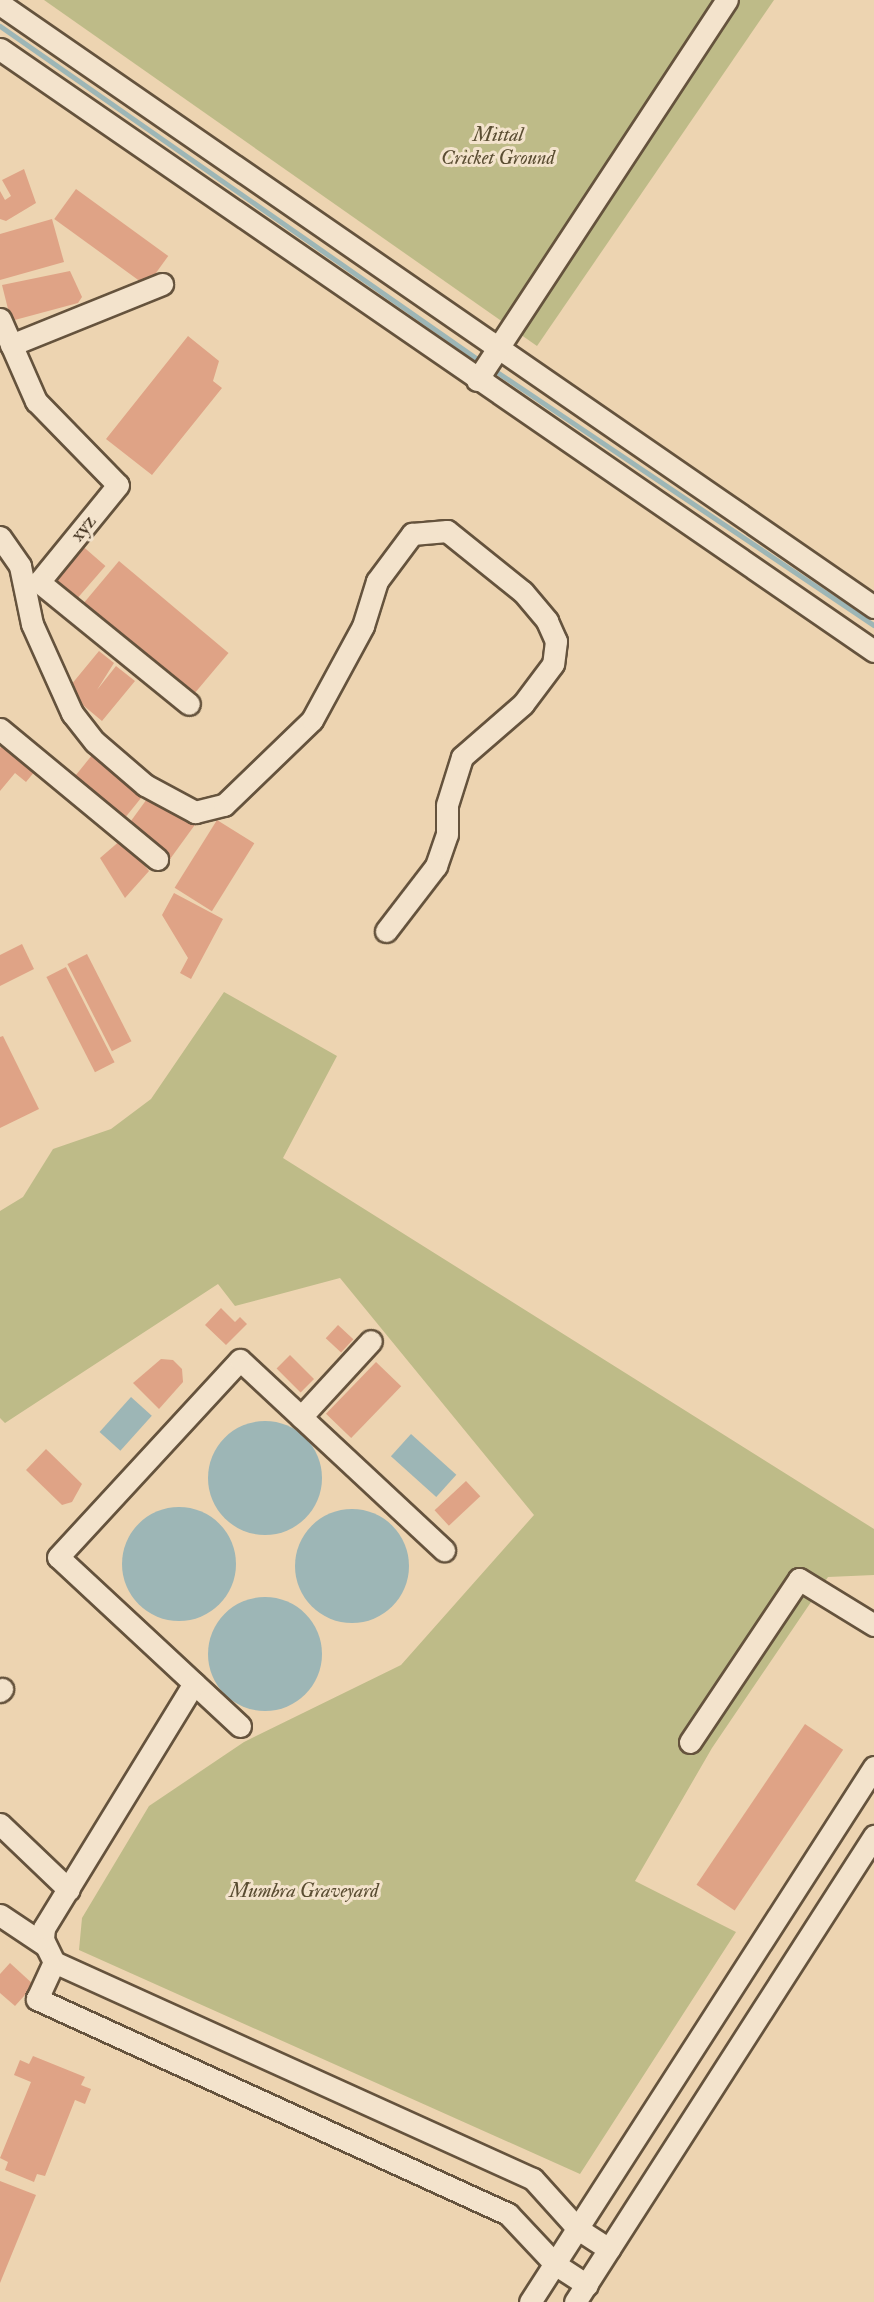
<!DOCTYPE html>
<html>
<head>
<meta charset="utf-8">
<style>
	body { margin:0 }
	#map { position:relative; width:874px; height:2302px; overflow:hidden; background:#edd4b1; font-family:"IM FELL Double Pica",serif }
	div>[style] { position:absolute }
	.green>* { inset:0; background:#bebb88 }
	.water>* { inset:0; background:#9db6b6; transform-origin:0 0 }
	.round { border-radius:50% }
	.stream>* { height:5px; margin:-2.5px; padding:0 2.5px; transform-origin:2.5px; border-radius:2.5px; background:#9db6b6 }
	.building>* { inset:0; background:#dfa386; transform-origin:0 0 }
	.roads { filter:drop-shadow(2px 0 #65533d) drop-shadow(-2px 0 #65533d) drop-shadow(0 2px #65533d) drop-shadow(0 -2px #65533d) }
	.minor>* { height:21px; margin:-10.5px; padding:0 10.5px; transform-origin:10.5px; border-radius:10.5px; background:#f3e3cc }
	span { translate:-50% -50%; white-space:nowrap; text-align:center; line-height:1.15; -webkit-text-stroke:6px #f3e3cc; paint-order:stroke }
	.park-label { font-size:20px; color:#5a4d32; font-style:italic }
	.street-label { font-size:20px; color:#382816 }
</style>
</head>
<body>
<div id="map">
	<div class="green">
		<div style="clip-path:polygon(44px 0,774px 0,537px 346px)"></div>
		<div style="clip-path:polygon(224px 992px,337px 1056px,283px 1158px,874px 1529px,874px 1575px,828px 1577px,712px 1748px,635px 1881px,736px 1932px,580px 2174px,79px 1950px,82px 1918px,149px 1806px,244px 1742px,401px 1665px,534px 1515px,340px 1278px,235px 1306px,218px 1284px,5px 1423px,0 1418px,0 1211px,23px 1197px,53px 1149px,111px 1129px,151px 1099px)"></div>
	</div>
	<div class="water">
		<div style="left:131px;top:1397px;width:28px;height:47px;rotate:42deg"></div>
		<div class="round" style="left:208px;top:1421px;width:114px;height:114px"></div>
		<div style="left:411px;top:1434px;width:61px;height:30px;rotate:42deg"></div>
		<div class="round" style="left:122px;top:1507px;width:114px;height:114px"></div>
		<div class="round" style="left:295px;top:1509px;width:114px;height:114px"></div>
		<div class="round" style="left:208px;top:1597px;width:114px;height:114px"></div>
	</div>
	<div class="stream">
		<div style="left:0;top:26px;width:589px;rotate:34.9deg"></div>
		<div style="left:491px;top:368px;width:461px;rotate:33.9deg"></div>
	</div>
	<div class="building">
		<div style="clip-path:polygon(24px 169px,36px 203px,6px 221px,0 219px,0 191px,5px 200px,11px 196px,2px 180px)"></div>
		<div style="left:76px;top:189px;width:114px;height:37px;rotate:36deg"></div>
		<div style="clip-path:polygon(52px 219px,64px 262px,0 280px,0 234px)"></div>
		<div style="clip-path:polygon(70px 271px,82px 297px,78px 303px,11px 321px,2px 285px)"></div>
		<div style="clip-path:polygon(188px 336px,219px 361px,213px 381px,222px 388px,152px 475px,106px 439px)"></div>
		<div style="left:79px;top:543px;width:35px;height:45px;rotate:41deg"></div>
		<div style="left:119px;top:561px;width:143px;height:59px;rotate:40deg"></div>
		<div style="clip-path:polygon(99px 651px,114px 663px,97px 690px,116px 666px,135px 681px,102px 721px,66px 691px)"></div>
		<div style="clip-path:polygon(8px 738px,40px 765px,26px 782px,15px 773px,0 791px,0 748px)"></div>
		<div style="left:97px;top:749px;width:65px;height:38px;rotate:39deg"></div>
		<div style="left:152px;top:792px;width:54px;height:46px;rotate:36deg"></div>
		<div style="left:217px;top:820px;width:44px;height:80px;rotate:32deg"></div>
		<div style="clip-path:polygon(122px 839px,149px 871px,125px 898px,100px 858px)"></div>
		<div style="clip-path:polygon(174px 893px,223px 919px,191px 979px,180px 973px,188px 958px,162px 915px)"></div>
		<div style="clip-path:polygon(22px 944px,34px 969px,0 986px,0 955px)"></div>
		<div style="left:87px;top:954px;width:98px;height:22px;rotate:63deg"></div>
		<div style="left:66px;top:967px;width:107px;height:22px;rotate:63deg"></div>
		<div style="clip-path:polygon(3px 1036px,39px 1109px,0 1128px,0 1037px)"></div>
		<div style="clip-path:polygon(221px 1308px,235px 1322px,240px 1317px,247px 1324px,226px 1345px,205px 1325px)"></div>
		<div style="left:338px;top:1325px;width:21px;height:18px;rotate:43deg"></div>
		<div style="left:290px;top:1355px;width:34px;height:19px;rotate:45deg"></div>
		<div style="clip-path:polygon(161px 1359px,173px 1360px,182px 1369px,183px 1382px,159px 1409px,133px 1383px)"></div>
		<div style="left:376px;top:1362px;width:35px;height:72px;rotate:44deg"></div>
		<div style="clip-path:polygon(46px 1449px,82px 1484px,72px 1502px,62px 1505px,26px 1470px)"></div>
		<div style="left:466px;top:1481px;width:21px;height:43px;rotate:47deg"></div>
		<div style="left:805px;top:1724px;width:46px;height:194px;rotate:34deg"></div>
		<div style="clip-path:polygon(10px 1963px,34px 1985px,15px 2006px,0 1993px,0 1974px)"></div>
		<div style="clip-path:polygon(33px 2056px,85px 2077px,81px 2085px,91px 2089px,85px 2104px,75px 2100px,45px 2176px,37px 2174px,34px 2182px,5px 2170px,8px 2162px,0 2158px,31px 2082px,14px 2075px,20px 2060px,29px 2064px)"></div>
		<div style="clip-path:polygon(0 2181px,36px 2195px,0 2283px)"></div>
	</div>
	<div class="roads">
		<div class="minor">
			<div style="left:0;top:4px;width:1062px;rotate:34.6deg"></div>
			<div style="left:0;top:49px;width:1061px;rotate:34.56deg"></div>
			<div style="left:0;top:319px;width:90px;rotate:66.3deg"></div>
			<div style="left:36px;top:401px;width:117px;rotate:45.7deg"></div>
			<div style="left:118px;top:485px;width:125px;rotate:129.2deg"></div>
			<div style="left:39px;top:582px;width:193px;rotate:39.1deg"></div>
			<div style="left:11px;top:345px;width:163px;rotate:-22deg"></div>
			<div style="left:477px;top:380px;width:455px;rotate:-56.7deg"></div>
			<div style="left:0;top:537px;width:35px;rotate:55deg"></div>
			<div style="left:20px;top:566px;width:59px;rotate:78.3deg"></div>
			<div style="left:32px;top:624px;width:98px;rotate:65.8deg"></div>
			<div style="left:72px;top:713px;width:37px;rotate:52deg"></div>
			<div style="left:95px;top:742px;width:66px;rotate:40.7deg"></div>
			<div style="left:145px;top:785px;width:57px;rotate:28.4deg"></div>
			<div style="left:195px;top:812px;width:30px;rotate:-14deg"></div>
			<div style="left:224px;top:805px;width:122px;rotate:-44deg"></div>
			<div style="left:312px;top:720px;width:107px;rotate:-61.5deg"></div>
			<div style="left:363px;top:626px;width:47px;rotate:-72.7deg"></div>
			<div style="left:377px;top:581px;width:59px;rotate:-53.3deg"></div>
			<div style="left:412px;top:534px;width:35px;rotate:-5deg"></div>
			<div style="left:447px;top:531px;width:97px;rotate:38.8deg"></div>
			<div style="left:523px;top:592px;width:38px;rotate:50deg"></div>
			<div style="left:547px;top:621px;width:22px;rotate:66deg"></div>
			<div style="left:556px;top:641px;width:23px;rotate:97deg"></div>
			<div style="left:553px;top:664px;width:50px;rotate:126.9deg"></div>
			<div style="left:523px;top:704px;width:81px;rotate:139deg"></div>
			<div style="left:462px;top:757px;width:50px;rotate:107.4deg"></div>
			<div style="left:447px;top:805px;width:29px;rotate:90deg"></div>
			<div style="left:447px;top:834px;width:34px;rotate:109deg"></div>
			<div style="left:436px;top:866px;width:82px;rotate:127.6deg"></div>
			<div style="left:0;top:729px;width:204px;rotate:39.6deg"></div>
			<div style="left:301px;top:1417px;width:103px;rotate:-47.4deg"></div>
			<div style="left:0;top:1691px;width:3px;rotate:-45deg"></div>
			<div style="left:240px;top:1726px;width:248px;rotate:-137.1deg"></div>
			<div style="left:58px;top:1557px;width:268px;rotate:-47.3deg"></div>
			<div style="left:240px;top:1360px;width:279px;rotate:43deg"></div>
			<div style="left:690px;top:1742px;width:196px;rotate:-56.2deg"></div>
			<div style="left:799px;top:1579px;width:88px;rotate:31.5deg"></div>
			<div style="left:0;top:1824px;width:95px;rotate:43.7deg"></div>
			<div style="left:0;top:1915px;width:54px;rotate:33.7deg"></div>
			<div style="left:54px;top:1962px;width:25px;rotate:-116deg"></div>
			<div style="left:43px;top:1939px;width:11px;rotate:-85deg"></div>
			<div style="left:44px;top:1928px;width:287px;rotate:-58.5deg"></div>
			<div style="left:587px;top:2285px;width:38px;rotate:-147deg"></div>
			<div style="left:555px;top:2264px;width:69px;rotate:-133.2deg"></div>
			<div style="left:508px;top:2214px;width:518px;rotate:-155.46deg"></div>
			<div style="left:37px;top:1999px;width:41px;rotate:-65.3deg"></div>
			<div style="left:54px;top:1962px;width:526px;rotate:24.37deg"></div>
			<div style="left:533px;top:2179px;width:67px;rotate:48deg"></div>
			<div style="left:578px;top:2229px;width:37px;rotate:33deg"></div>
			<div style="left:530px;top:2302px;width:636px;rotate:-57.26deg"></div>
			<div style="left:575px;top:2302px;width:554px;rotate:-57.31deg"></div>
		</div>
	</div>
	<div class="park-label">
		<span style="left:498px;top:146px">Mittal<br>Cricket Ground</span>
		<span style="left:304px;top:1890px">Mumbra Graveyard</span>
	</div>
	<div class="street-label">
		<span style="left:83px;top:528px;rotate:-51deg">xyz</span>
	</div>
</div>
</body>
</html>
